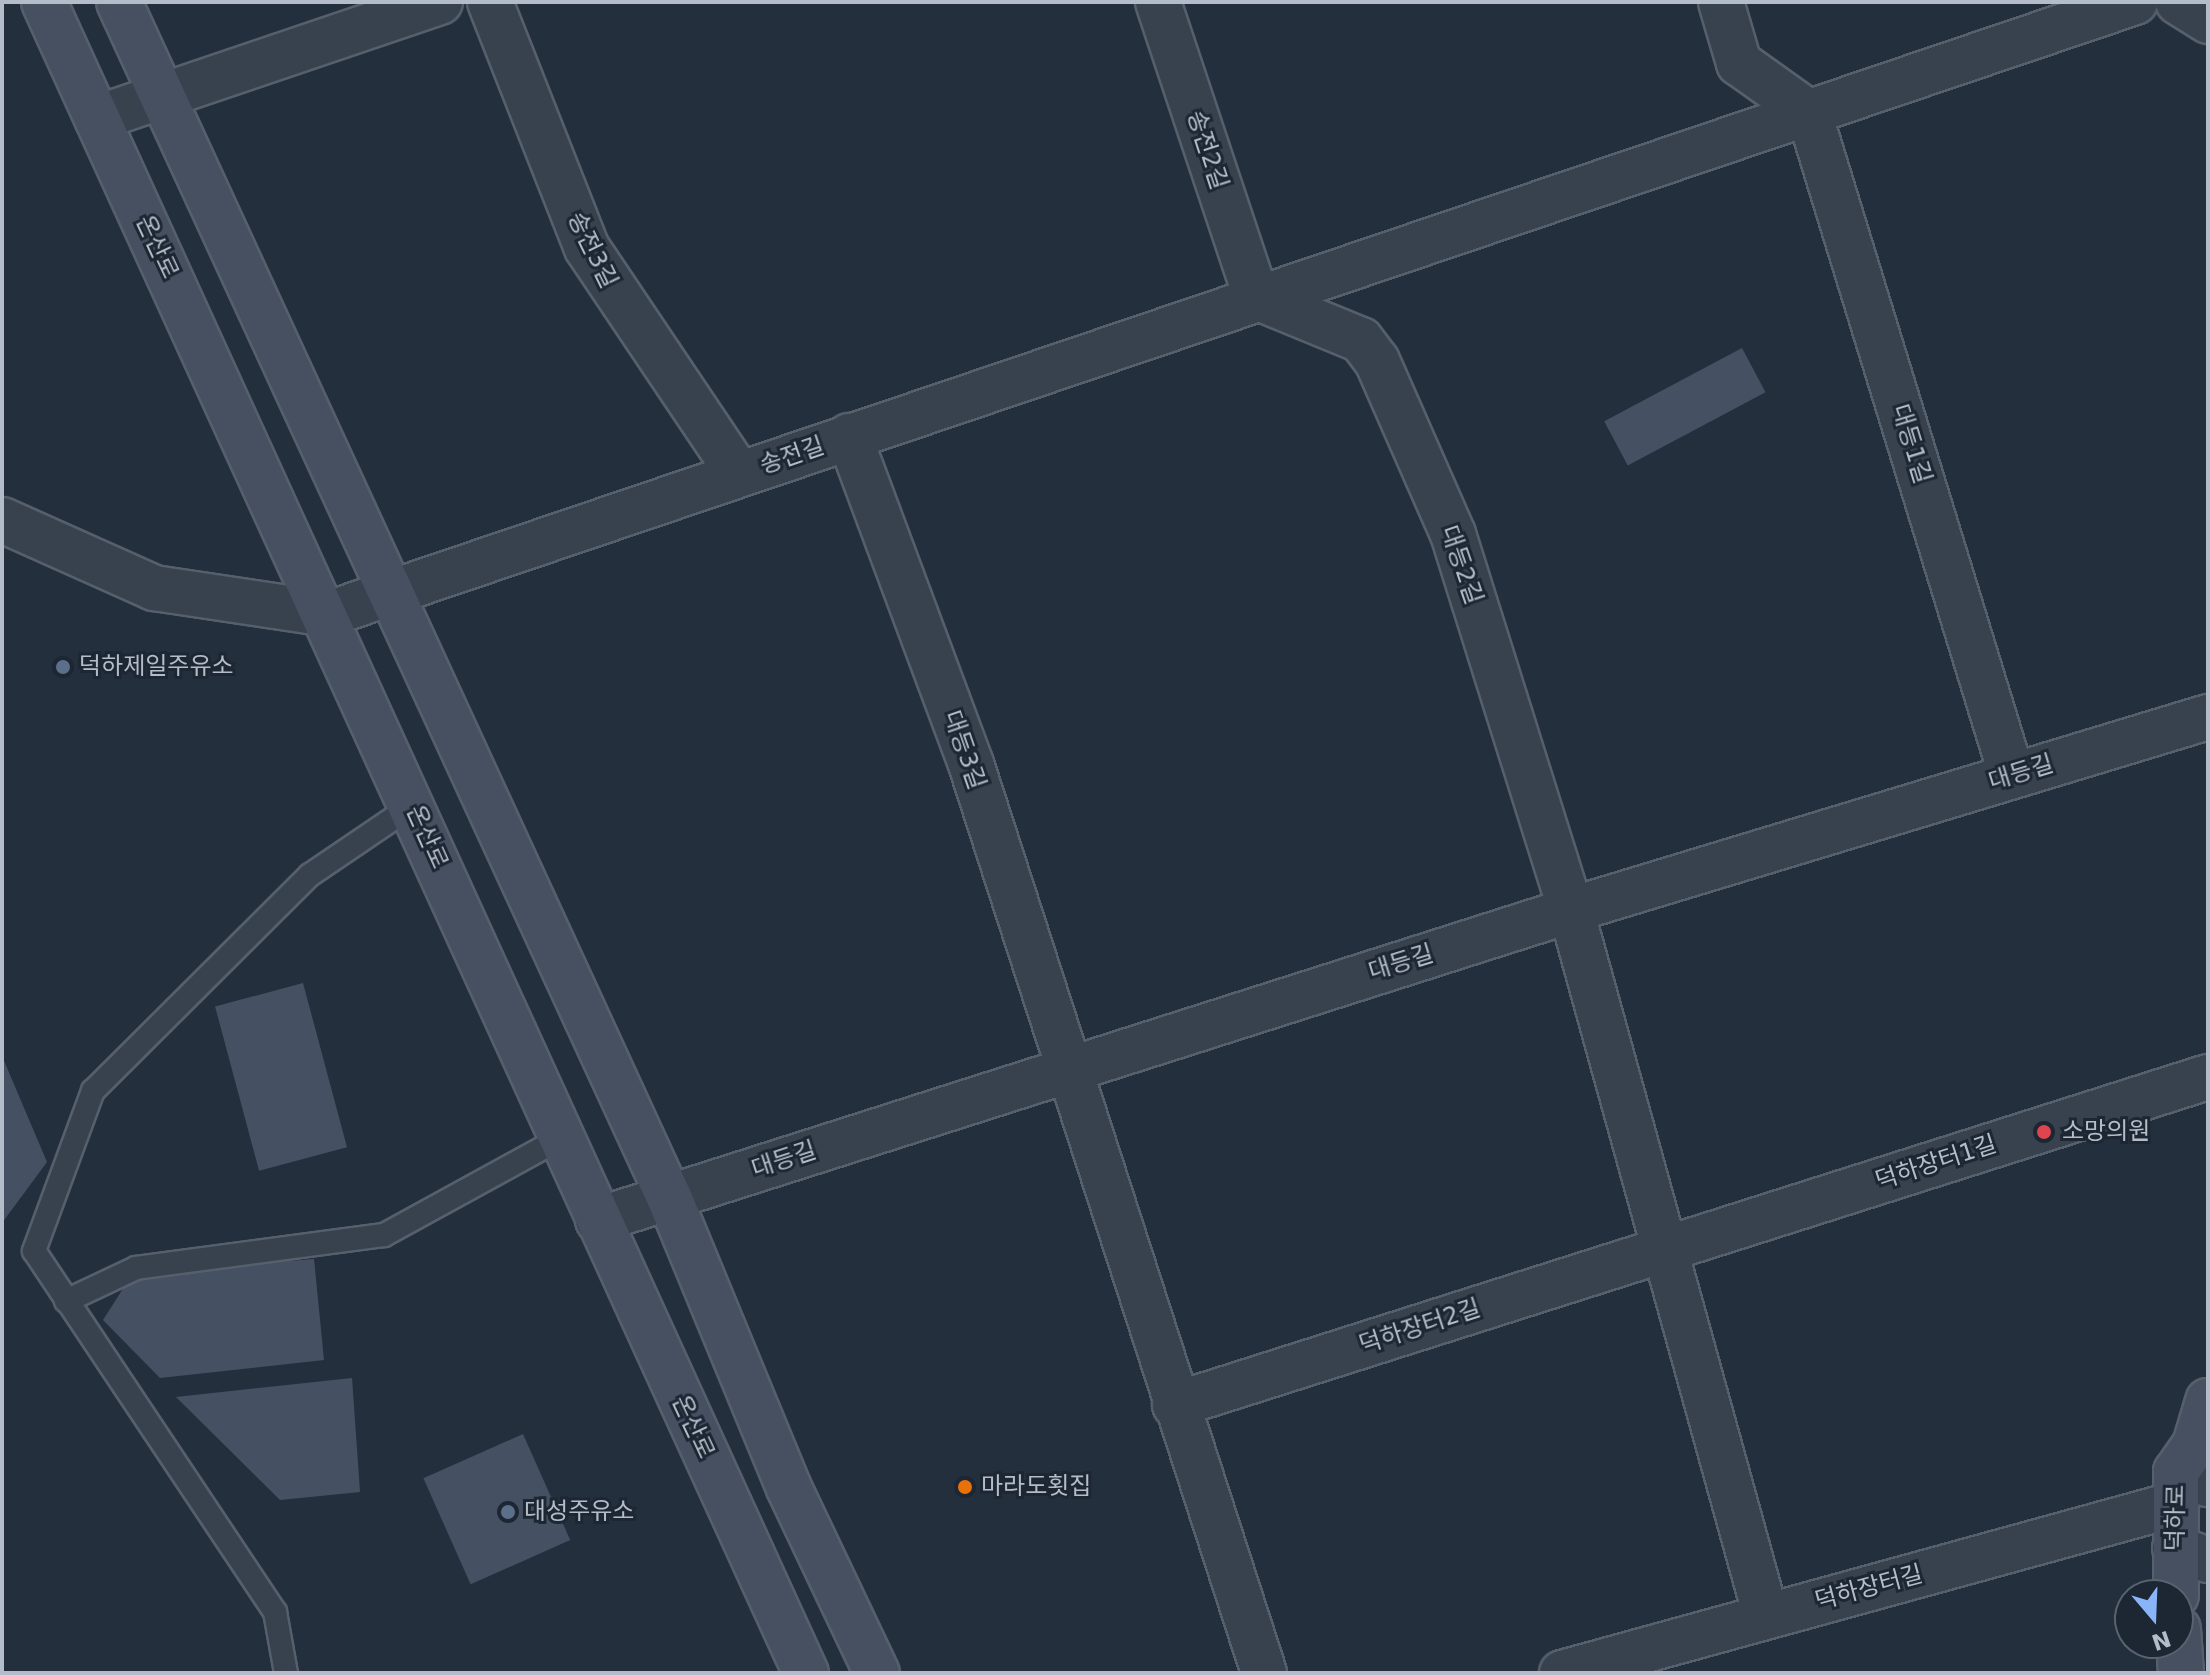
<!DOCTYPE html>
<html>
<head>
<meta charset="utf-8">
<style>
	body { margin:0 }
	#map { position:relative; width:2210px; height:1675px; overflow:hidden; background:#242f3e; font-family:"DejaVu Sans","Noto Sans KR",sans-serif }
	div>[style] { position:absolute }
	.building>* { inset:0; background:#455162; transform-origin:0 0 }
	.roads { filter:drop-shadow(2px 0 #565f6c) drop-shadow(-2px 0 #565f6c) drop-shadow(0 2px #565f6c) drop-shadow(0 -2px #565f6c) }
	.service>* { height:22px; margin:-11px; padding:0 11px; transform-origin:11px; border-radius:11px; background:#38414e }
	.minor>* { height:44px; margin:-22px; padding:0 22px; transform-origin:22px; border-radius:22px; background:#38414e }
	.secondary>* { height:44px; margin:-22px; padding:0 22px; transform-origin:22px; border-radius:22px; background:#465061 }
	.dots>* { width:22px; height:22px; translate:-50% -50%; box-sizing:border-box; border:4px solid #1d2633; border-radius:50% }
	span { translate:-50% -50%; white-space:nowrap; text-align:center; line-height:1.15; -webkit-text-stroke:6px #1d2633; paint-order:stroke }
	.street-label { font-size:24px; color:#b4bcc9 }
	.poi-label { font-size:24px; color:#b4bcc9 }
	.left { translate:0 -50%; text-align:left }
	.frame { position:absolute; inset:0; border:4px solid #b4bcc9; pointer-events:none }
	.north { position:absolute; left:2114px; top:1579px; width:80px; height:80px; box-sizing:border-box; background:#1d2633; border:2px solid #59626f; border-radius:50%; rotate:161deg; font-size:22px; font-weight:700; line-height:32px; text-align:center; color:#b4bcc9 }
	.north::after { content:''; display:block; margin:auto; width:28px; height:36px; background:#8ab4f8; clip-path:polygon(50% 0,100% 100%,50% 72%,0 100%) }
</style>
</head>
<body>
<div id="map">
	<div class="building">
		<div style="left:1742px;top:348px;width:50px;height:156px;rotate:62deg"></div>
		<div style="left:303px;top:983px;width:170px;height:91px;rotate:75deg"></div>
		<div style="clip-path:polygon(2px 1056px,47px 1162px,2px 1223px)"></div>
		<div style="clip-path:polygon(314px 1259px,324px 1360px,160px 1378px,103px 1320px,133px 1273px)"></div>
		<div style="clip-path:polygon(352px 1378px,360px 1492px,280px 1500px,176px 1397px)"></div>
		<div style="left:523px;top:1434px;width:116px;height:109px;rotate:66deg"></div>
	</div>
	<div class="roads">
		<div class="service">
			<div style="left:66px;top:1301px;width:77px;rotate:-25.2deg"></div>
			<div style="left:136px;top:1268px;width:250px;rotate:-7.6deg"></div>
			<div style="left:384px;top:1235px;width:202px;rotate:-28.7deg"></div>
			<div style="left:286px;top:1673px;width:62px;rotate:-100.2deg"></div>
			<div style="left:275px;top:1612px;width:434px;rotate:-123.7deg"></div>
			<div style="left:34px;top:1251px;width:171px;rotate:-69.8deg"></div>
			<div style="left:93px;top:1091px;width:306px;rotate:-44.9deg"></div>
			<div style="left:310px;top:875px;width:125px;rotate:-34.2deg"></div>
		</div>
		<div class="minor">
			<div style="left:490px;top:2px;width:264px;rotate:68.5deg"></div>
			<div style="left:587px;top:248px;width:272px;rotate:56.1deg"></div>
			<div style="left:1158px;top:2px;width:311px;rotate:71.6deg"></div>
			<div style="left:1721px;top:2px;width:64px;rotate:73.6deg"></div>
			<div style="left:1739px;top:63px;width:86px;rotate:35.5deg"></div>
			<div style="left:1809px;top:113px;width:693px;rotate:72.98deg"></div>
			<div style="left:2178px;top:2px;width:36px;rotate:32deg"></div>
			<div style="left:97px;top:118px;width:362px;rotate:-18.7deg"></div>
			<div style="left:1256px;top:297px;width:113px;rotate:22.3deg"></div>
			<div style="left:1361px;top:340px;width:26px;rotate:53deg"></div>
			<div style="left:1377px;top:361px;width:189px;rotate:66.3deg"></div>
			<div style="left:1453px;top:534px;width:394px;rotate:72.6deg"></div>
			<div style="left:1571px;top:910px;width:732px;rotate:74.56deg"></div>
			<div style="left:849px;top:436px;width:350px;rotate:69.6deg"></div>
			<div style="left:971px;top:764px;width:955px;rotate:72.13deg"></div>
			<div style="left:2px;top:520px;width:167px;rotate:24.1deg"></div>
			<div style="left:154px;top:588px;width:176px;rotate:8.5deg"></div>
			<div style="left:328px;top:614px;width:1908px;rotate:-18.71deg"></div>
			<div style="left:598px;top:1220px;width:1021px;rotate:-17.67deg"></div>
			<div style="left:1571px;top:910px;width:666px;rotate:-16.86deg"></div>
			<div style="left:1175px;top:1405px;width:1084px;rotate:-17.62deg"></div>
			<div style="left:2176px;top:1472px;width:34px;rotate:21deg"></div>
			<div style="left:2175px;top:1548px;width:35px;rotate:20deg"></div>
			<div style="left:1562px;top:1673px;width:637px;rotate:-15.39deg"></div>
		</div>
		<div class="secondary">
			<div style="left:44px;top:2px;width:1837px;rotate:65.49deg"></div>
			<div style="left:119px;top:2px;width:1315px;rotate:65.29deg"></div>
			<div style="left:669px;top:1197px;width:315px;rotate:67.6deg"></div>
			<div style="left:789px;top:1488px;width:205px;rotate:64.6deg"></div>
			<div style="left:2176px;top:1595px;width:123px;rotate:-90deg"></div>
			<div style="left:2176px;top:1472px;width:33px;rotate:-55deg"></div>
			<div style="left:2195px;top:1445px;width:46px;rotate:-73.5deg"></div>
			<div style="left:2178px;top:1629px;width:44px;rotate:86.1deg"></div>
		</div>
	</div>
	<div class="dots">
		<div style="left:63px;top:667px;background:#5c6f8a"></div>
		<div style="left:2044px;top:1132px;background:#e0444e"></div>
		<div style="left:965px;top:1487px;background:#e8710a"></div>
		<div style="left:508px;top:1512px;background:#5c6f8a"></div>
	</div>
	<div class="street-label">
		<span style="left:1207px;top:150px;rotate:72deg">송전2길</span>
		<span style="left:157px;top:247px;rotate:65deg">온산로</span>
		<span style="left:592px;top:250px;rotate:64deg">송전3길</span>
		<span style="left:1911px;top:444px;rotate:73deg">대등1길</span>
		<span style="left:792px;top:456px;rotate:-19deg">송전길</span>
		<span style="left:1461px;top:565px;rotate:71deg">대등2길</span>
		<span style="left:964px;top:750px;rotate:71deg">대등3길</span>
		<span style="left:2021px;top:773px;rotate:-17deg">대등길</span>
		<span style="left:427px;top:837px;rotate:66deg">온산로</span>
		<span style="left:1401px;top:963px;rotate:-17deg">대등길</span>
		<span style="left:784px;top:1160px;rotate:-18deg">대등길</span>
		<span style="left:1936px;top:1163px;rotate:-18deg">덕하장터1길</span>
		<span style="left:1420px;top:1327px;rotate:-18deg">덕하장터2길</span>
		<span style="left:693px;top:1427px;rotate:65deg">온산로</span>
		<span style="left:2176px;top:1518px;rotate:-89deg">덕하로</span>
		<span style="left:1869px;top:1588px;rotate:-15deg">덕하장터길</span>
	</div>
	<div class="poi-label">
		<span class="left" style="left:79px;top:667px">덕하제일주유소</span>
		<span class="left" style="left:2062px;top:1132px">소망의원</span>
		<span class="left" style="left:981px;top:1487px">마라도횟집</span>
		<span class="left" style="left:524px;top:1512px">대성주유소</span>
	</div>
	<div class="frame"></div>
	<div class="north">N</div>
</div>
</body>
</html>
